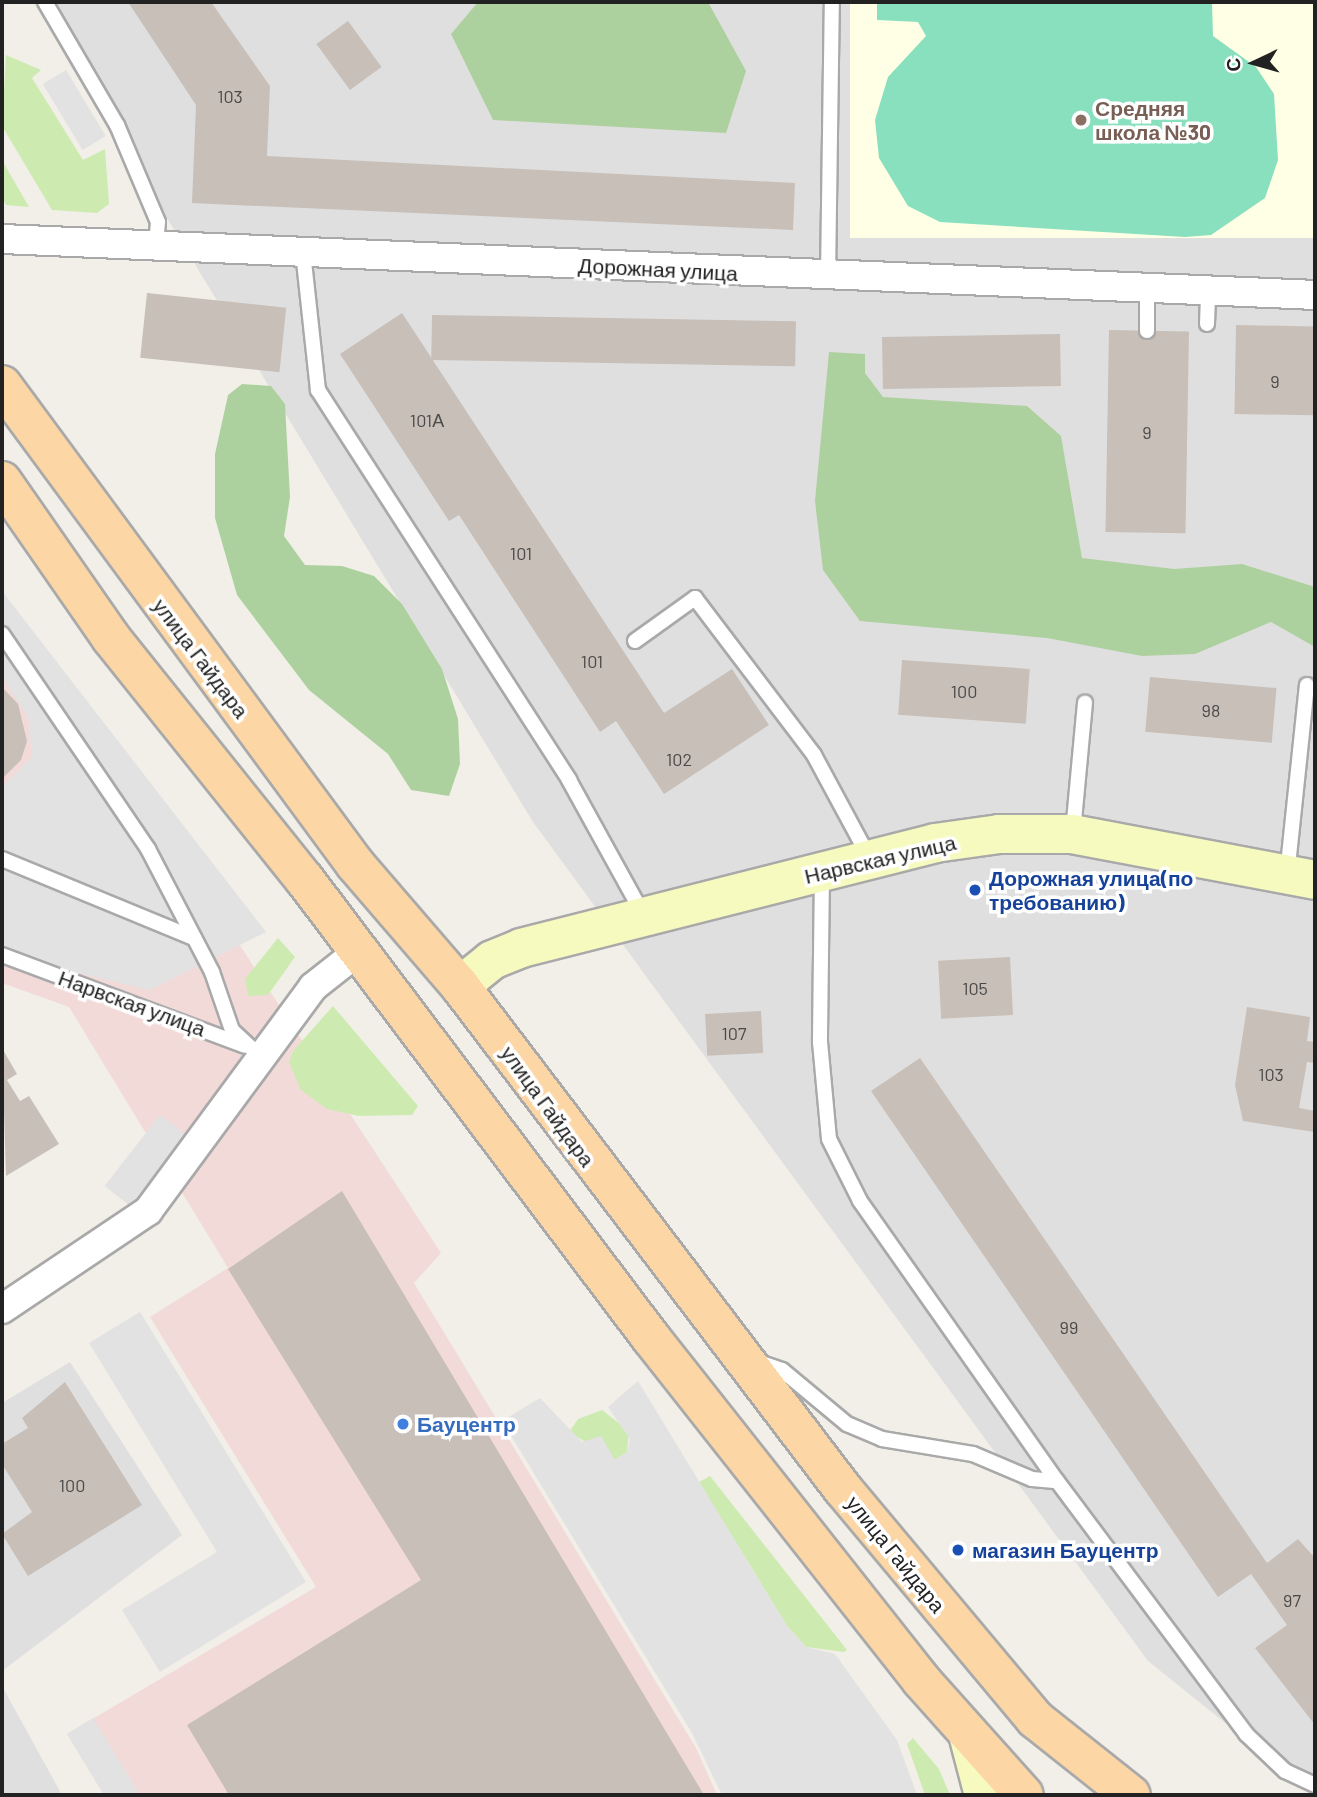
<!DOCTYPE html>
<html>
<head>
<meta charset="utf-8">
<style>
	body { margin:0 }
	#map { position:relative; width:1317px; height:1797px; overflow:hidden; background:#f2efe9; font-family:Barlow,sans-serif }
	div>[style] { position:absolute }
	.residential>* { inset:0; background:#e0dfdf }
	.commercial>* { inset:0; background:#f2dad9 }
	.education>* { inset:0; background:#ffffe5; transform-origin:0 0 }
	.grass>* { inset:0; background:#cdebb0 }
	.forest>* { inset:0; background:#add19e }
	.pitch>* { inset:0; background:#88e0be }
	.parking>* { inset:0; background:#e2e2e2; transform-origin:0 0 }
	.building>* { inset:0; background:#c7bfb8; transform-origin:0 0 }
	.roads { filter:drop-shadow(2px 0 #a9a9a9) drop-shadow(-2px 0 #a9a9a9) drop-shadow(0 2px #a9a9a9) drop-shadow(0 -2px #a9a9a9) }
	.lane>* { height:14px; margin:-7px; padding:0 7px; transform-origin:7px; border-radius:7px; background:#fff }
	.street>* { height:28px; margin:-14px; padding:0 14px; transform-origin:14px; border-radius:14px; background:#fff }
	.secondary>* { height:38px; margin:-19px; padding:0 19px; transform-origin:19px; border-radius:19px; background:#f7fabf }
	.primary>* { height:38px; margin:-19px; padding:0 19px; transform-origin:19px; border-radius:19px; background:#fcd6a4 }
	.dots>* { width:19px; height:19px; translate:-50% -50%; box-sizing:border-box; border:4px solid #fff; border-radius:50% }
	span { translate:-50% -50%; white-space:nowrap; text-align:center; line-height:1.15; -webkit-text-stroke:7px #fff; paint-order:stroke }
	.number-label { font-size:18px; color:#4b4948 }
	.number-label span { -webkit-text-stroke-width:0 }
	.education-label { font-size:21px; color:#785e54; font-weight:700 }
	.left { translate:0 -50%; text-align:left }
	.street-label { font-size:21px; color:#222 }
	.transit-label { font-size:21px; color:#164399; font-weight:700 }
	.shop-label { font-size:21px; color:#366cbe; font-weight:700 }
	.frame { position:absolute; inset:0; border:4px solid #222; pointer-events:none }
	.north { position:absolute; left:1219px; top:28px; width:70px; height:70px; -webkit-text-stroke:5px #fff; paint-order:stroke; rotate:265deg; font-size:19px; font-weight:700; line-height:28px; text-align:center; color:#222 }
	.north::after { content:''; display:block; margin:auto; width:24px; height:32px; background:#222; clip-path:polygon(50% 0,100% 100%,50% 72%,0 100%) }
</style>
</head>
<body>
<div id="map">
	<div class="residential">
		<div style="clip-path:polygon(36px 2px,1315px 2px,1315px 1795px,1148px 1661px,533px 822px)"></div>
		<div style="clip-path:polygon(70px 1362px,182px 1535px,2px 1671px,2px 1403px)"></div>
		<div style="clip-path:polygon(2px 1686px,62px 1795px,2px 1795px)"></div>
	</div>
	<div class="commercial">
		<div style="clip-path:polygon(2px 603px,177px 849px,441px 1253px,414px 1283px,696px 1748px,717px 1795px,104px 1795px,67px 1734px,316px 1587px,150px 1317px,228px 1268px,69px 1007px,2px 983px)"></div>
	</div>
	<div class="education">
		<div style="left:850px;top:2px;width:465px;height:236px"></div>
	</div>
	<div class="grass">
		<div style="clip-path:polygon(6px 55px,41px 70px,32px 78px,83px 160px,105px 149px,109px 204px,97px 213px,52px 210px,2px 126px)"></div>
		<div style="clip-path:polygon(2px 160px,29px 207px,6px 205px,2px 198px)"></div>
		<div style="clip-path:polygon(278px 938px,295px 957px,268px 995px,248px 996px,245px 979px)"></div>
		<div style="clip-path:polygon(333px 1006px,418px 1106px,412px 1115px,359px 1116px,327px 1109px,301px 1090px,289px 1062px,293px 1051px)"></div>
		<div style="clip-path:polygon(602px 1410px,629px 1431px,627px 1452px,615px 1460px,569px 1432px,578px 1419px)"></div>
		<div style="clip-path:polygon(710px 1476px,847px 1650px,844px 1652px,806px 1647px,787px 1626px,699px 1482px)"></div>
		<div style="clip-path:polygon(913px 1738px,939px 1769px,950px 1795px,925px 1795px,907px 1744px)"></div>
	</div>
	<div class="forest">
		<div style="clip-path:polygon(478px 2px,708px 2px,746px 71px,726px 133px,493px 120px,451px 34px)"></div>
		<div style="clip-path:polygon(829px 352px,865px 354px,865px 373px,883px 397px,1027px 406px,1061px 436px,1082px 558px,1174px 569px,1242px 564px,1315px 587px,1315px 647px,1271px 622px,1195px 654px,1142px 656px,1047px 638px,860px 621px,823px 570px,815px 501px)"></div>
		<div style="clip-path:polygon(242px 384px,271px 386px,285px 404px,290px 497px,284px 536px,305px 565px,342px 566px,374px 576px,402px 604px,442px 669px,458px 719px,460px 764px,449px 796px,411px 790px,388px 754px,309px 690px,237px 595px,215px 518px,215px 454px,228px 395px)"></div>
	</div>
	<div class="pitch">
		<div style="clip-path:polygon(877px 2px,1212px 2px,1213px 36px,1256px 67px,1274px 94px,1278px 160px,1265px 198px,1211px 235px,1185px 237px,940px 222px,908px 206px,879px 158px,875px 120px,888px 77px,926px 36px,918px 22px,877px 20px)"></div>
	</div>
	<div class="parking">
		<div style="left:66px;top:70px;width:77px;height:27px;rotate:59deg"></div>
		<div style="clip-path:polygon(2px 591px,46px 648px,266px 932px,150px 990px,2px 955px,2px 788px,32px 757px,28px 717px,2px 677px)"></div>
		<div style="left:160px;top:1115px;width:33px;height:90px;rotate:38deg"></div>
		<div style="clip-path:polygon(140px 1312px,306px 1582px,160px 1672px,122px 1610px,217px 1552px,89px 1343px)"></div>
		<div style="clip-path:polygon(638px 1381px,787px 1626px,806px 1647px,835px 1654px,897px 1740px,917px 1795px,722px 1795px,692px 1733px,502px 1421px,540px 1398px,582px 1442px,601px 1436px,615px 1460px,627px 1452px,630px 1439px,608px 1407px)"></div>
		<div style="clip-path:polygon(93px 1718px,140px 1795px,104px 1795px,67px 1734px)"></div>
	</div>
	<div class="building">
		<div style="clip-path:polygon(128px 2px,211px 2px,270px 86px,267px 156px,795px 183px,793px 230px,192px 203px,196px 105px)"></div>
		<div style="left:348px;top:21px;width:57px;height:39px;rotate:54deg"></div>
		<div style="left:147px;top:293px;width:140px;height:65px;rotate:6deg"></div>
		<div style="clip-path:polygon(402px 313px,664px 713px,732px 669px,769px 725px,664px 794px,616px 721px,600px 732px,459px 515px,449px 521px,340px 354px)"></div>
		<div style="left:432px;top:315px;width:364px;height:45px;rotate:1deg"></div>
		<div style="left:1236px;top:325px;width:79px;height:89px;rotate:1deg"></div>
		<div style="left:1109px;top:330px;width:80px;height:202px;rotate:1deg"></div>
		<div style="left:1060px;top:334px;width:52px;height:178px;rotate:89deg"></div>
		<div style="left:902px;top:660px;width:128px;height:55px;rotate:4deg"></div>
		<div style="left:1150px;top:677px;width:127px;height:55px;rotate:5deg"></div>
		<div style="clip-path:polygon(2px 687px,18px 704px,27px 741px,21px 760px,2px 779px)"></div>
		<div style="left:1010px;top:957px;width:58px;height:72px;rotate:87deg"></div>
		<div style="clip-path:polygon(1247px 1007px,1310px 1017px,1307px 1041px,1315px 1042px,1315px 1063px,1307px 1062px,1299px 1108px,1315px 1111px,1315px 1132px,1243px 1121px,1235px 1085px)"></div>
		<div style="left:761px;top:1011px;width:42px;height:56px;rotate:87deg"></div>
		<div style="clip-path:polygon(2px 1048px,17px 1074px,7px 1080px,20px 1101px,29px 1096px,59px 1144px,6px 1176px)"></div>
		<div style="clip-path:polygon(920px 1058px,1267px 1563px,1298px 1539px,1315px 1558px,1315px 1725px,1255px 1648px,1287px 1625px,1251px 1574px,1218px 1597px,871px 1091px)"></div>
		<div style="clip-path:polygon(342px 1191px,704px 1795px,229px 1795px,187px 1725px,421px 1580px,228px 1269px)"></div>
		<div style="clip-path:polygon(65px 1382px,142px 1505px,28px 1576px,2px 1534px,32px 1512px,2px 1464px,2px 1444px,28px 1428px,22px 1418px)"></div>
	</div>
	<div class="roads">
		<div class="lane">
			<div style="left:45px;top:2px;width:143px;rotate:59.7deg"></div>
			<div style="left:117px;top:125px;width:105px;rotate:67.1deg"></div>
			<div style="left:158px;top:222px;width:23px;rotate:95deg"></div>
			<div style="left:303px;top:252px;width:139px;rotate:83.8deg"></div>
			<div style="left:318px;top:390px;width:464px;rotate:57.2deg"></div>
			<div style="left:569px;top:780px;width:155px;rotate:61.1deg"></div>
			<div style="left:828px;top:277px;width:275px;rotate:-89.2deg"></div>
			<div style="left:1207px;top:324px;width:34px;rotate:-88deg"></div>
			<div style="left:1147px;top:331px;width:42px;rotate:-90deg"></div>
			<div style="left:2px;top:634px;width:260px;rotate:55.8deg"></div>
			<div style="left:148px;top:849px;width:139px;rotate:62.5deg"></div>
			<div style="left:212px;top:972px;width:61px;rotate:71deg"></div>
			<div style="left:232px;top:1030px;width:25px;rotate:43deg"></div>
			<div style="left:635px;top:641px;width:74px;rotate:-35.6deg"></div>
			<div style="left:695px;top:598px;width:197px;rotate:52.8deg"></div>
			<div style="left:814px;top:755px;width:116px;rotate:61.7deg"></div>
			<div style="left:1073px;top:832px;width:130px;rotate:-84.7deg"></div>
			<div style="left:2px;top:859px;width:208px;rotate:22.4deg"></div>
			<div style="left:822px;top:872px;width:170px;rotate:90.7deg"></div>
			<div style="left:820px;top:1042px;width:97px;rotate:84.7deg"></div>
			<div style="left:829px;top:1139px;width:69px;rotate:63.4deg"></div>
			<div style="left:860px;top:1201px;width:342px;rotate:54.9deg"></div>
			<div style="left:1057px;top:1481px;width:316px;rotate:53.2deg"></div>
			<div style="left:1246px;top:1734px;width:54px;rotate:43.5deg"></div>
			<div style="left:1285px;top:1771px;width:33px;rotate:25deg"></div>
			<div style="left:1287px;top:875px;width:191px;rotate:-84deg"></div>
			<div style="left:2px;top:955px;width:259px;rotate:20.5deg"></div>
			<div style="left:759px;top:1362px;width:24px;rotate:19deg"></div>
			<div style="left:782px;top:1370px;width:85px;rotate:39.7deg"></div>
			<div style="left:847px;top:1424px;width:38px;rotate:23deg"></div>
			<div style="left:882px;top:1439px;width:92px;rotate:9.4deg"></div>
			<div style="left:973px;top:1454px;width:64px;rotate:23deg"></div>
			<div style="left:1032px;top:1479px;width:25px;rotate:5deg"></div>
		</div>
		<div class="street">
			<div style="left:2px;top:239px;width:1314px;rotate:2.44deg"></div>
			<div style="left:2px;top:1309px;width:176px;rotate:-33.9deg"></div>
			<div style="left:148px;top:1211px;width:278px;rotate:-53.6deg"></div>
			<div style="left:313px;top:987px;width:55px;rotate:-38.3deg"></div>
		</div>
		<div class="secondary">
			<div style="left:460px;top:986px;width:41px;rotate:-39.1deg"></div>
			<div style="left:492px;top:960px;width:31px;rotate:-22deg"></div>
			<div style="left:521px;top:948px;width:427px;rotate:-14.2deg"></div>
			<div style="left:935px;top:843px;width:65px;rotate:-8deg"></div>
			<div style="left:999px;top:834px;width:73px"></div>
			<div style="left:1072px;top:834px;width:247px;rotate:10.7deg"></div>
			<div style="left:968px;top:1734px;width:63px;rotate:75.3deg"></div>
		</div>
		<div class="primary">
			<div style="left:2px;top:385px;width:595px;rotate:53.61deg"></div>
			<div style="left:355px;top:864px;width:161px;rotate:49.3deg"></div>
			<div style="left:460px;top:986px;width:631px;rotate:52.73deg"></div>
			<div style="left:842px;top:1488px;width:301px;rotate:50.1deg"></div>
			<div style="left:1035px;top:1719px;width:122px;rotate:38.4deg"></div>
			<div style="left:2px;top:481px;width:191px;rotate:55.2deg"></div>
			<div style="left:111px;top:638px;width:310px;rotate:51.3deg"></div>
			<div style="left:305px;top:880px;width:574px;rotate:52.93deg"></div>
			<div style="left:651px;top:1338px;width:436px;rotate:51.7deg"></div>
			<div style="left:921px;top:1680px;width:154px;rotate:48.2deg"></div>
		</div>
	</div>
	<div class="dots">
		<div style="left:1081px;top:120px;background:#8d6e63"></div>
		<div style="left:975px;top:890px;background:#1a4fb4"></div>
		<div style="left:403px;top:1424px;background:#3f7fe0"></div>
		<div style="left:958px;top:1550px;background:#1a4fb4"></div>
	</div>
	<div class="number-label">
		<span style="left:230px;top:96px">103</span>
		<span style="left:1275px;top:381px">9</span>
		<span style="left:427px;top:420px">101А</span>
		<span style="left:1147px;top:432px">9</span>
		<span style="left:521px;top:553px">101</span>
		<span style="left:592px;top:661px">101</span>
		<span style="left:964px;top:691px">100</span>
		<span style="left:1211px;top:710px">98</span>
		<span style="left:679px;top:759px">102</span>
		<span style="left:975px;top:988px">105</span>
		<span style="left:734px;top:1033px">107</span>
		<span style="left:1271px;top:1074px">103</span>
		<span style="left:1069px;top:1327px">99</span>
		<span style="left:72px;top:1485px">100</span>
		<span style="left:1292px;top:1600px">97</span>
	</div>
	<div class="education-label">
		<span class="left" style="left:1095px;top:120px">Средняя<br>школа №30</span>
	</div>
	<div class="street-label">
		<span style="left:658px;top:269px;rotate:3deg">Дорожная улица</span>
		<span style="left:201px;top:658px;rotate:53deg">улица Гайдара</span>
		<span style="left:880px;top:859px;rotate:-13deg">Нарвская улица</span>
		<span style="left:132px;top:1003px;rotate:20deg">Нарвская улица</span>
		<span style="left:548px;top:1106px;rotate:54deg">улица Гайдара</span>
		<span style="left:896px;top:1554px;rotate:51deg">улица Гайдара</span>
	</div>
	<div class="transit-label">
		<span class="left" style="left:989px;top:890px">Дорожная улица(по<br>требованию)</span>
		<span class="left" style="left:972px;top:1550px">магазин Бауцентр</span>
	</div>
	<div class="shop-label">
		<span class="left" style="left:417px;top:1424px">Бауцентр</span>
	</div>
	<div class="frame"></div>
	<div class="north">С</div>
</div>
</body>
</html>
